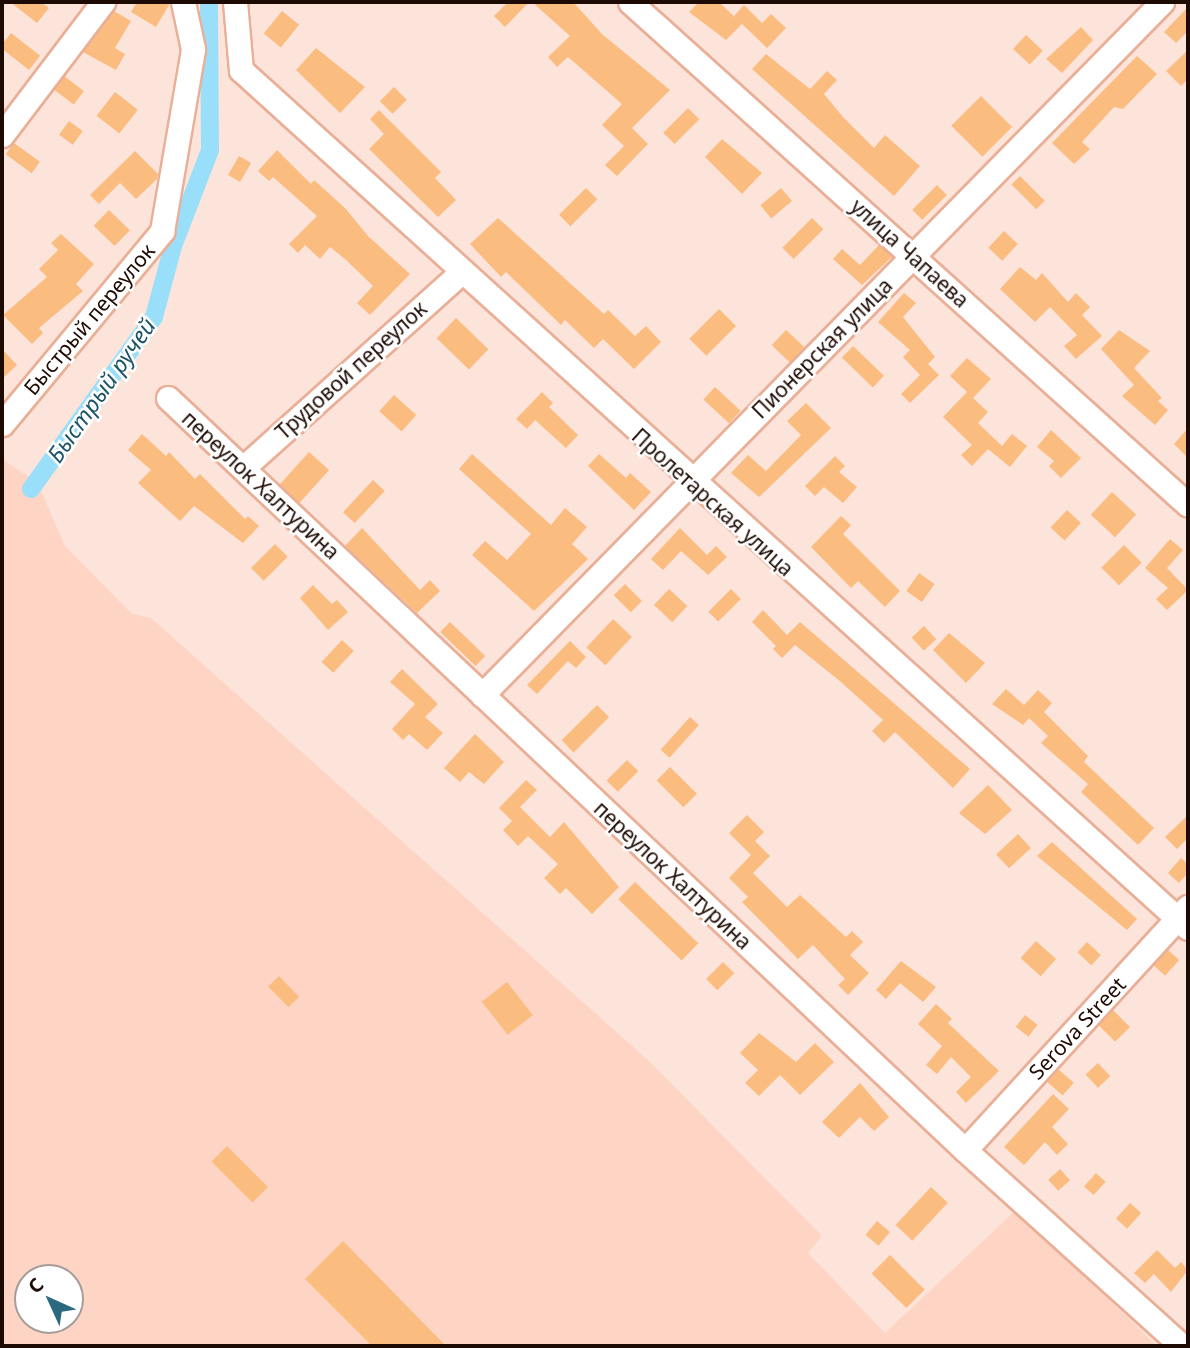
<!DOCTYPE html>
<html>
<head>
<meta charset="utf-8">
<style>
	body { margin:0 }
	#map { position:relative; width:1190px; height:1348px; overflow:hidden; background:#fde4da; font-family:"Noto Sans",sans-serif }
	div>[style] { position:absolute }
	.built>* { inset:0; background:#fed5c4 }
	.canal>* { height:18px; margin:-9px; padding:0 9px; transform-origin:9px; border-radius:9px; background:#99dffa }
	.building>* { inset:0; background:#fbbc80; transform-origin:0 0 }
	.roads { filter:drop-shadow(2px 0 #e9af97) drop-shadow(-2px 0 #e9af97) drop-shadow(0 2px #e9af97) drop-shadow(0 -2px #e9af97) }
	.minor>* { height:23px; margin:-11.5px; padding:0 11.5px; transform-origin:11.5px; border-radius:11.5px; background:#fff }
	span { translate:-50% -50%; white-space:nowrap; text-align:center; line-height:1.15; -webkit-text-stroke:5px #fff; paint-order:stroke }
	.street-label { font-size:21px; color:#1d0a03 }
	.water-label { font-size:23px; color:#1d5467; font-style:italic }
	.frame { position:absolute; inset:0; border:4px solid #1d0a03; pointer-events:none }
	.north { position:absolute; left:14px; top:1264px; width:70px; height:70px; box-sizing:border-box; background:#fff; border:2px solid #a59d9a; border-radius:50%; rotate:315deg; font-size:19px; font-weight:700; line-height:28px; text-align:center; color:#1d0a03 }
	.north::after { content:''; display:block; margin:auto; width:24px; height:32px; background:#2b697f; clip-path:polygon(50% 0,100% 100%,50% 72%,0 100%) }
</style>
</head>
<body>
<div id="map">
	<div class="built">
		<div style="clip-path:polygon(evenodd,2px 459px,37px 482px,65px 546px,132px 614px,151px 618px,649px 1061px,822px 1236px,808px 1253px,885px 1333px,1016px 1210px,1157px 1346px,2px 1346px,2px 459px,28px 1278px,70px 1278px,70px 1320px,28px 1320px,28px 1278px)"></div>
	</div>
	<div class="canal">
		<div style="left:31px;top:489px;width:211px;rotate:-54.4deg"></div>
		<div style="left:154px;top:317px;width:73px;rotate:-75deg"></div>
		<div style="left:173px;top:246px;width:103px;rotate:-68.9deg"></div>
		<div style="left:210px;top:150px;width:148px;rotate:-90.4deg"></div>
	</div>
	<div class="building">
		<div style="clip-path:polygon(10px 2px,41px 2px,49px 8px,37px 23px)"></div>
		<div style="clip-path:polygon(137px 2px,169px 2px,169px 5px,156px 27px,131px 12px)"></div>
		<div style="clip-path:polygon(508px 2px,529px 2px,505px 27px,494px 16px)"></div>
		<div style="clip-path:polygon(532px 2px,573px 2px,602px 34px,670px 90px,632px 128px,648px 144px,617px 176px,605px 165px,624px 146px,602px 125px,622px 104px,568px 57px,557px 67px,548px 57px,570px 36px)"></div>
		<div style="clip-path:polygon(699px 2px,719px 2px,741px 23px,734px 16px,744px 5px,762px 23px,771px 14px,786px 28px,767px 48px,742px 24px,726px 40px,689px 12px)"></div>
		<div style="clip-path:polygon(1188px 7px,1188px 31px,1176px 43px,1164px 32px)"></div>
		<div style="clip-path:polygon(114px 11px,131px 21px,115px 48px,125px 54px,116px 70px,83px 52px)"></div>
		<div style="left:282px;top:11px;width:22px;height:29px;rotate:39deg"></div>
		<div style="clip-path:polygon(1081px 27px,1093px 40px,1062px 73px,1046px 59px)"></div>
		<div style="left:11px;top:33px;width:37px;height:18px;rotate:38deg"></div>
		<div style="left:1026px;top:35px;width:23px;height:19px;rotate:43deg"></div>
		<div style="clip-path:polygon(316px 48px,365px 87px,340px 113px,296px 70px)"></div>
		<div style="clip-path:polygon(1188px 50px,1188px 79px,1181px 86px,1166px 71px)"></div>
		<div style="clip-path:polygon(766px 54px,810px 89px,827px 71px,837px 80px,824px 94px,843px 117px,874px 148px,885px 135px,920px 166px,894px 196px,752px 69px)"></div>
		<div style="clip-path:polygon(1137px 56px,1157px 74px,1123px 109px,1114px 107px,1082px 142px,1090px 149px,1074px 164px,1052px 143px)"></div>
		<div style="left:64px;top:76px;width:25px;height:17px;rotate:37deg"></div>
		<div style="left:394px;top:87px;width:18px;height:20px;rotate:45deg"></div>
		<div style="left:115px;top:92px;width:29px;height:30px;rotate:38deg"></div>
		<div style="left:981px;top:96px;width:44px;height:42px;rotate:45deg"></div>
		<div style="left:688px;top:108px;width:16px;height:35px;rotate:45deg"></div>
		<div style="clip-path:polygon(379px 110px,441px 172px,435px 178px,456px 200px,438px 217px,369px 149px,384px 134px,370px 119px)"></div>
		<div style="left:69px;top:121px;width:17px;height:17px;rotate:36deg"></div>
		<div style="clip-path:polygon(722px 139px,762px 173px,742px 194px,705px 157px)"></div>
		<div style="left:14px;top:143px;width:32px;height:14px;rotate:36deg"></div>
		<div style="clip-path:polygon(277px 150px,311px 184px,314px 180px,346px 209px,368px 236px,410px 274px,370px 315px,357px 303px,373px 286px,345px 259px,330px 247px,320px 259px,305px 245px,298px 253px,289px 244px,317px 216px,273px 177px,269px 181px,258px 171px)"></div>
		<div style="clip-path:polygon(135px 151px,158px 174px,157px 179px,136px 199px,120px 183px,99px 204px,90px 195px)"></div>
		<div style="left:239px;top:156px;width:14px;height:22px;rotate:30deg"></div>
		<div style="left:1020px;top:176px;width:35px;height:12px;rotate:45deg"></div>
		<div style="left:937px;top:185px;width:14px;height:35px;rotate:45deg"></div>
		<div style="left:586px;top:188px;width:16px;height:38px;rotate:45deg"></div>
		<div style="left:781px;top:188px;width:17px;height:27px;rotate:50deg"></div>
		<div style="left:109px;top:210px;width:29px;height:22px;rotate:44deg"></div>
		<div style="clip-path:polygon(498px 218px,604px 314px,608px 310px,635px 336px,646px 326px,661px 342px,634px 369px,603px 339px,594px 348px,565px 320px,561px 325px,506px 272px,501px 277px,470px 244px)"></div>
		<div style="left:812px;top:218px;width:16px;height:42px;rotate:45deg"></div>
		<div style="left:1004px;top:231px;width:19px;height:23px;rotate:43deg"></div>
		<div style="clip-path:polygon(61px 234px,94px 264px,76px 284px,83px 291px,39px 328px,43px 333px,32px 344px,3px 315px,47px 277px,39px 269px,58px 250px,51px 243px)"></div>
		<div style="clip-path:polygon(879px 245px,892px 257px,862px 285px,833px 259px,842px 249px,860px 265px)"></div>
		<div style="clip-path:polygon(1020px 267px,1036px 280px,1042px 273px,1068px 302px,1076px 293px,1090px 307px,1082px 315px,1102px 336px,1076px 359px,1064px 346px,1077px 335px,1050px 307px,1035px 322px,1000px 289px)"></div>
		<div style="clip-path:polygon(904px 293px,916px 303px,903px 317px,935px 357px,928px 364px,939px 375px,910px 403px,901px 394px,920px 375px,903px 357px,910px 350px,878px 322px)"></div>
		<div style="left:719px;top:309px;width:24px;height:42px;rotate:45deg"></div>
		<div style="left:456px;top:318px;width:45px;height:28px;rotate:44deg"></div>
		<div style="left:786px;top:330px;width:25px;height:21px;rotate:43deg"></div>
		<div style="clip-path:polygon(1119px 330px,1150px 351px,1134px 368px,1162px 398px,1158px 401px,1168px 410px,1155px 425px,1122px 396px,1134px 385px,1101px 349px)"></div>
		<div style="left:853px;top:346px;width:43px;height:16px;rotate:44deg"></div>
		<div style="clip-path:polygon(2px 349px,17px 365px,2px 379px)"></div>
		<div style="clip-path:polygon(967px 358px,991px 379px,973px 398px,988px 412px,978px 423px,1002px 446px,1012px 434px,1027px 446px,1010px 467px,988px 449px,972px 466px,961px 455px,972px 445px,943px 417px,967px 392px,950px 376px)"></div>
		<div style="left:715px;top:387px;width:35px;height:17px;rotate:43deg"></div>
		<div style="clip-path:polygon(542px 392px,553px 403px,549px 407px,578px 435px,566px 448px,535px 420px,527px 429px,516px 419px)"></div>
		<div style="left:394px;top:395px;width:30px;height:22px;rotate:42deg"></div>
		<div style="clip-path:polygon(806px 403px,831px 428px,759px 497px,731px 473px,748px 455px,766px 471px,801px 435px,787px 421px)"></div>
		<div style="clip-path:polygon(1188px 428px,1188px 458px,1174px 444px)"></div>
		<div style="clip-path:polygon(1051px 430px,1081px 458px,1061px 478px,1049px 466px,1054px 461px,1037px 447px)"></div>
		<div style="clip-path:polygon(142px 434px,166px 456px,169px 452px,195px 479px,200px 474px,245px 519px,248px 516px,259px 526px,243px 543px,194px 506px,180px 521px,138px 483px,151px 470px,128px 450px)"></div>
		<div style="left:309px;top:452px;width:27px;height:44px;rotate:42deg"></div>
		<div style="clip-path:polygon(472px 454px,551px 525px,565px 508px,587px 527px,572px 544px,588px 559px,534px 611px,472px 555px,485px 541px,507px 560px,531px 534px,459px 469px)"></div>
		<div style="clip-path:polygon(599px 454px,626px 478px,630px 473px,651px 492px,634px 510px,588px 466px)"></div>
		<div style="clip-path:polygon(835px 456px,845px 466px,839px 472px,857px 487px,843px 503px,824px 487px,815px 496px,805px 486px)"></div>
		<div style="left:373px;top:480px;width:16px;height:44px;rotate:43deg"></div>
		<div style="left:1112px;top:492px;width:33px;height:31px;rotate:43deg"></div>
		<div style="left:1067px;top:510px;width:19px;height:24px;rotate:43deg"></div>
		<div style="clip-path:polygon(841px 516px,851px 525px,843px 534px,900px 591px,885px 607px,858px 581px,851px 588px,811px 547px)"></div>
		<div style="clip-path:polygon(362px 528px,420px 590px,430px 580px,440px 591px,417px 613px,345px 546px)"></div>
		<div style="clip-path:polygon(680px 528px,707px 555px,716px 546px,727px 557px,708px 575px,681px 551px,663px 570px,651px 559px)"></div>
		<div style="clip-path:polygon(1170px 539px,1183px 550px,1167px 568px,1188px 590px,1167px 610px,1156px 599px,1168px 588px,1145px 568px)"></div>
		<div style="left:275px;top:544px;width:18px;height:34px;rotate:45deg"></div>
		<div style="left:1124px;top:545px;width:25px;height:32px;rotate:45deg"></div>
		<div style="left:919px;top:573px;width:19px;height:22px;rotate:35deg"></div>
		<div style="left:625px;top:584px;width:24px;height:16px;rotate:45deg"></div>
		<div style="clip-path:polygon(313px 585px,332px 604px,337px 600px,348px 612px,328px 630px,300px 598px)"></div>
		<div style="left:669px;top:589px;width:25px;height:22px;rotate:43deg"></div>
		<div style="left:731px;top:589px;width:14px;height:32px;rotate:45deg"></div>
		<div style="clip-path:polygon(763px 610px,787px 635px,800px 622px,970px 769px,953px 788px,895px 732px,884px 743px,872px 731px,883px 720px,841px 682px,795px 645px,782px 658px,773px 649px,776px 646px,752px 622px)"></div>
		<div style="left:613px;top:619px;width:26px;height:39px;rotate:43deg"></div>
		<div style="left:450px;top:622px;width:49px;height:14px;rotate:44deg"></div>
		<div style="left:924px;top:626px;width:18px;height:17px;rotate:47deg"></div>
		<div style="clip-path:polygon(949px 633px,985px 663px,966px 683px,933px 650px)"></div>
		<div style="left:342px;top:640px;width:16px;height:30px;rotate:43deg"></div>
		<div style="clip-path:polygon(570px 641px,586px 657px,576px 668px,568px 661px,537px 694px,527px 685px)"></div>
		<div style="clip-path:polygon(402px 669px,438px 704px,425px 717px,443px 733px,427px 750px,409px 734px,403px 740px,392px 729px,415px 704px,390px 682px)"></div>
		<div style="clip-path:polygon(1006px 689px,1024px 705px,1038px 690px,1052px 703px,1044px 712px,1088px 756px,1084px 762px,1154px 828px,1138px 845px,1081px 792px,1088px 784px,1041px 743px,1048px 736px,1029px 718px,1023px 725px,992px 704px)"></div>
		<div style="left:597px;top:705px;width:17px;height:50px;rotate:45deg"></div>
		<div style="left:690px;top:717px;width:12px;height:44px;rotate:42deg"></div>
		<div style="clip-path:polygon(475px 734px,504px 762px,484px 784px,469px 772px,460px 782px,444px 768px)"></div>
		<div style="left:627px;top:760px;width:16px;height:29px;rotate:45deg"></div>
		<div style="left:670px;top:767px;width:38px;height:19px;rotate:45deg"></div>
		<div style="clip-path:polygon(526px 780px,537px 790px,520px 807px,550px 837px,564px 822px,619px 887px,592px 914px,566px 888px,560px 894px,544px 878px,558px 864px,528px 836px,518px 846px,503px 830px,512px 821px,499px 808px)"></div>
		<div style="clip-path:polygon(988px 785px,1012px 810px,985px 834px,959px 813px)"></div>
		<div style="clip-path:polygon(747px 815px,764px 832px,755px 841px,770px 856px,753px 873px,787px 907px,800px 895px,846px 937px,852px 931px,863px 942px,850px 955px,869px 973px,848px 995px,838px 985px,845px 979px,813px 945px,798px 959px,742px 902px,748px 897px,729px 878px,751px 855px,729px 833px)"></div>
		<div style="clip-path:polygon(1188px 815px,1188px 838px,1177px 849px,1165px 837px)"></div>
		<div style="left:1018px;top:834px;width:19px;height:30px;rotate:47deg"></div>
		<div style="clip-path:polygon(1052px 842px,1137px 919px,1127px 930px,1037px 856px)"></div>
		<div style="clip-path:polygon(1181px 858px,1188px 864px,1188px 873px,1179px 883px,1168px 873px)"></div>
		<div style="left:635px;top:882px;width:88px;height:24px;rotate:44deg"></div>
		<div style="left:1036px;top:941px;width:27px;height:23px;rotate:42deg"></div>
		<div style="left:1087px;top:942px;width:19px;height:14px;rotate:43deg"></div>
		<div style="left:1168px;top:950px;width:15px;height:21px;rotate:42deg"></div>
		<div style="clip-path:polygon(901px 961px,936px 987px,923px 1002px,900px 983px,886px 999px,876px 990px)"></div>
		<div style="left:723px;top:962px;width:16px;height:24px;rotate:45deg"></div>
		<div style="left:279px;top:976px;width:29px;height:15px;rotate:46deg"></div>
		<div style="left:507px;top:982px;width:42px;height:32px;rotate:52deg"></div>
		<div style="clip-path:polygon(936px 1004px,952px 1019px,948px 1023px,999px 1071px,966px 1103px,956px 1092px,971px 1077px,951px 1057px,937px 1074px,926px 1065px,942px 1046px,918px 1024px)"></div>
		<div style="left:1113px;top:1010px;width:24px;height:21px;rotate:45deg"></div>
		<div style="left:1025px;top:1015px;width:16px;height:15px;rotate:38deg"></div>
		<div style="clip-path:polygon(759px 1033px,796px 1062px,815px 1043px,834px 1062px,800px 1095px,780px 1075px,759px 1096px,745px 1083px,758px 1070px,740px 1053px)"></div>
		<div style="left:1098px;top:1063px;width:18px;height:17px;rotate:47deg"></div>
		<div style="left:1058px;top:1069px;width:21px;height:17px;rotate:41deg"></div>
		<div style="clip-path:polygon(860px 1083px,889px 1117px,874px 1131px,860px 1117px,839px 1138px,822px 1122px)"></div>
		<div style="clip-path:polygon(1053px 1094px,1069px 1109px,1052px 1127px,1068px 1144px,1057px 1155px,1045px 1142px,1024px 1165px,1004px 1147px)"></div>
		<div style="left:227px;top:1146px;width:58px;height:22px;rotate:45deg"></div>
		<div style="left:1060px;top:1169px;width:15px;height:16px;rotate:48deg"></div>
		<div style="left:1096px;top:1173px;width:13px;height:18px;rotate:42deg"></div>
		<div style="left:931px;top:1187px;width:23px;height:52px;rotate:43deg"></div>
		<div style="left:1130px;top:1203px;width:15px;height:21px;rotate:42deg"></div>
		<div style="left:877px;top:1221px;width:17px;height:18px;rotate:40deg"></div>
		<div style="clip-path:polygon(343px 1241px,446px 1346px,372px 1346px,305px 1279px)"></div>
		<div style="clip-path:polygon(1157px 1250px,1175px 1268px,1181px 1262px,1188px 1270px,1171px 1292px,1154px 1274px,1145px 1283px,1134px 1273px)"></div>
		<div style="left:890px;top:1255px;width:49px;height:26px;rotate:45deg"></div>
	</div>
	<div class="roads">
		<div class="minor">
			<div style="left:235px;top:2px;width:68px;rotate:85deg"></div>
			<div style="left:241px;top:70px;width:1278px;rotate:42.18deg"></div>
			<div style="left:630px;top:2px;width:751px;rotate:42.03deg"></div>
			<div style="left:2px;top:135px;width:167px;rotate:-52.8deg"></div>
			<div style="left:168px;top:398px;width:1096px;rotate:43.34deg"></div>
			<div style="left:965px;top:1150px;width:292px;rotate:42.1deg"></div>
			<div style="left:2px;top:424px;width:251px;rotate:-50.3deg"></div>
			<div style="left:162px;top:231px;width:185px;rotate:-80.3deg"></div>
			<div style="left:193px;top:49px;width:48px;rotate:-102deg"></div>
			<div style="left:243px;top:468px;width:292px;rotate:-41.9deg"></div>
			<div style="left:482px;top:695px;width:971px;rotate:-45.54deg"></div>
			<div style="left:965px;top:1150px;width:330px;rotate:-47.5deg"></div>
		</div>
	</div>
	<div class="street-label">
		<span style="left:910px;top:253px;rotate:42deg">улица Чапаева</span>
		<span style="left:89px;top:319px;rotate:-50deg">Быстрый переулок</span>
		<span style="left:822px;top:348px;rotate:-45deg">Пионерская улица</span>
		<span style="left:351px;top:370px;rotate:-42deg">Трудовой переулок</span>
		<span style="left:261px;top:485px;rotate:43deg">переулок Халтурина</span>
		<span style="left:713px;top:502px;rotate:42deg">Пролетарская улица</span>
		<span style="left:673px;top:875px;rotate:43deg">переулок Халтурина</span>
		<span style="left:1077px;top:1028px;rotate:-47deg">Serova Street</span>
	</div>
	<div class="water-label">
		<span style="left:101px;top:390px;rotate:-55deg">Быстрый ручей</span>
	</div>
	<div class="frame"></div>
	<div class="north">С</div>
</div>
</body>
</html>
